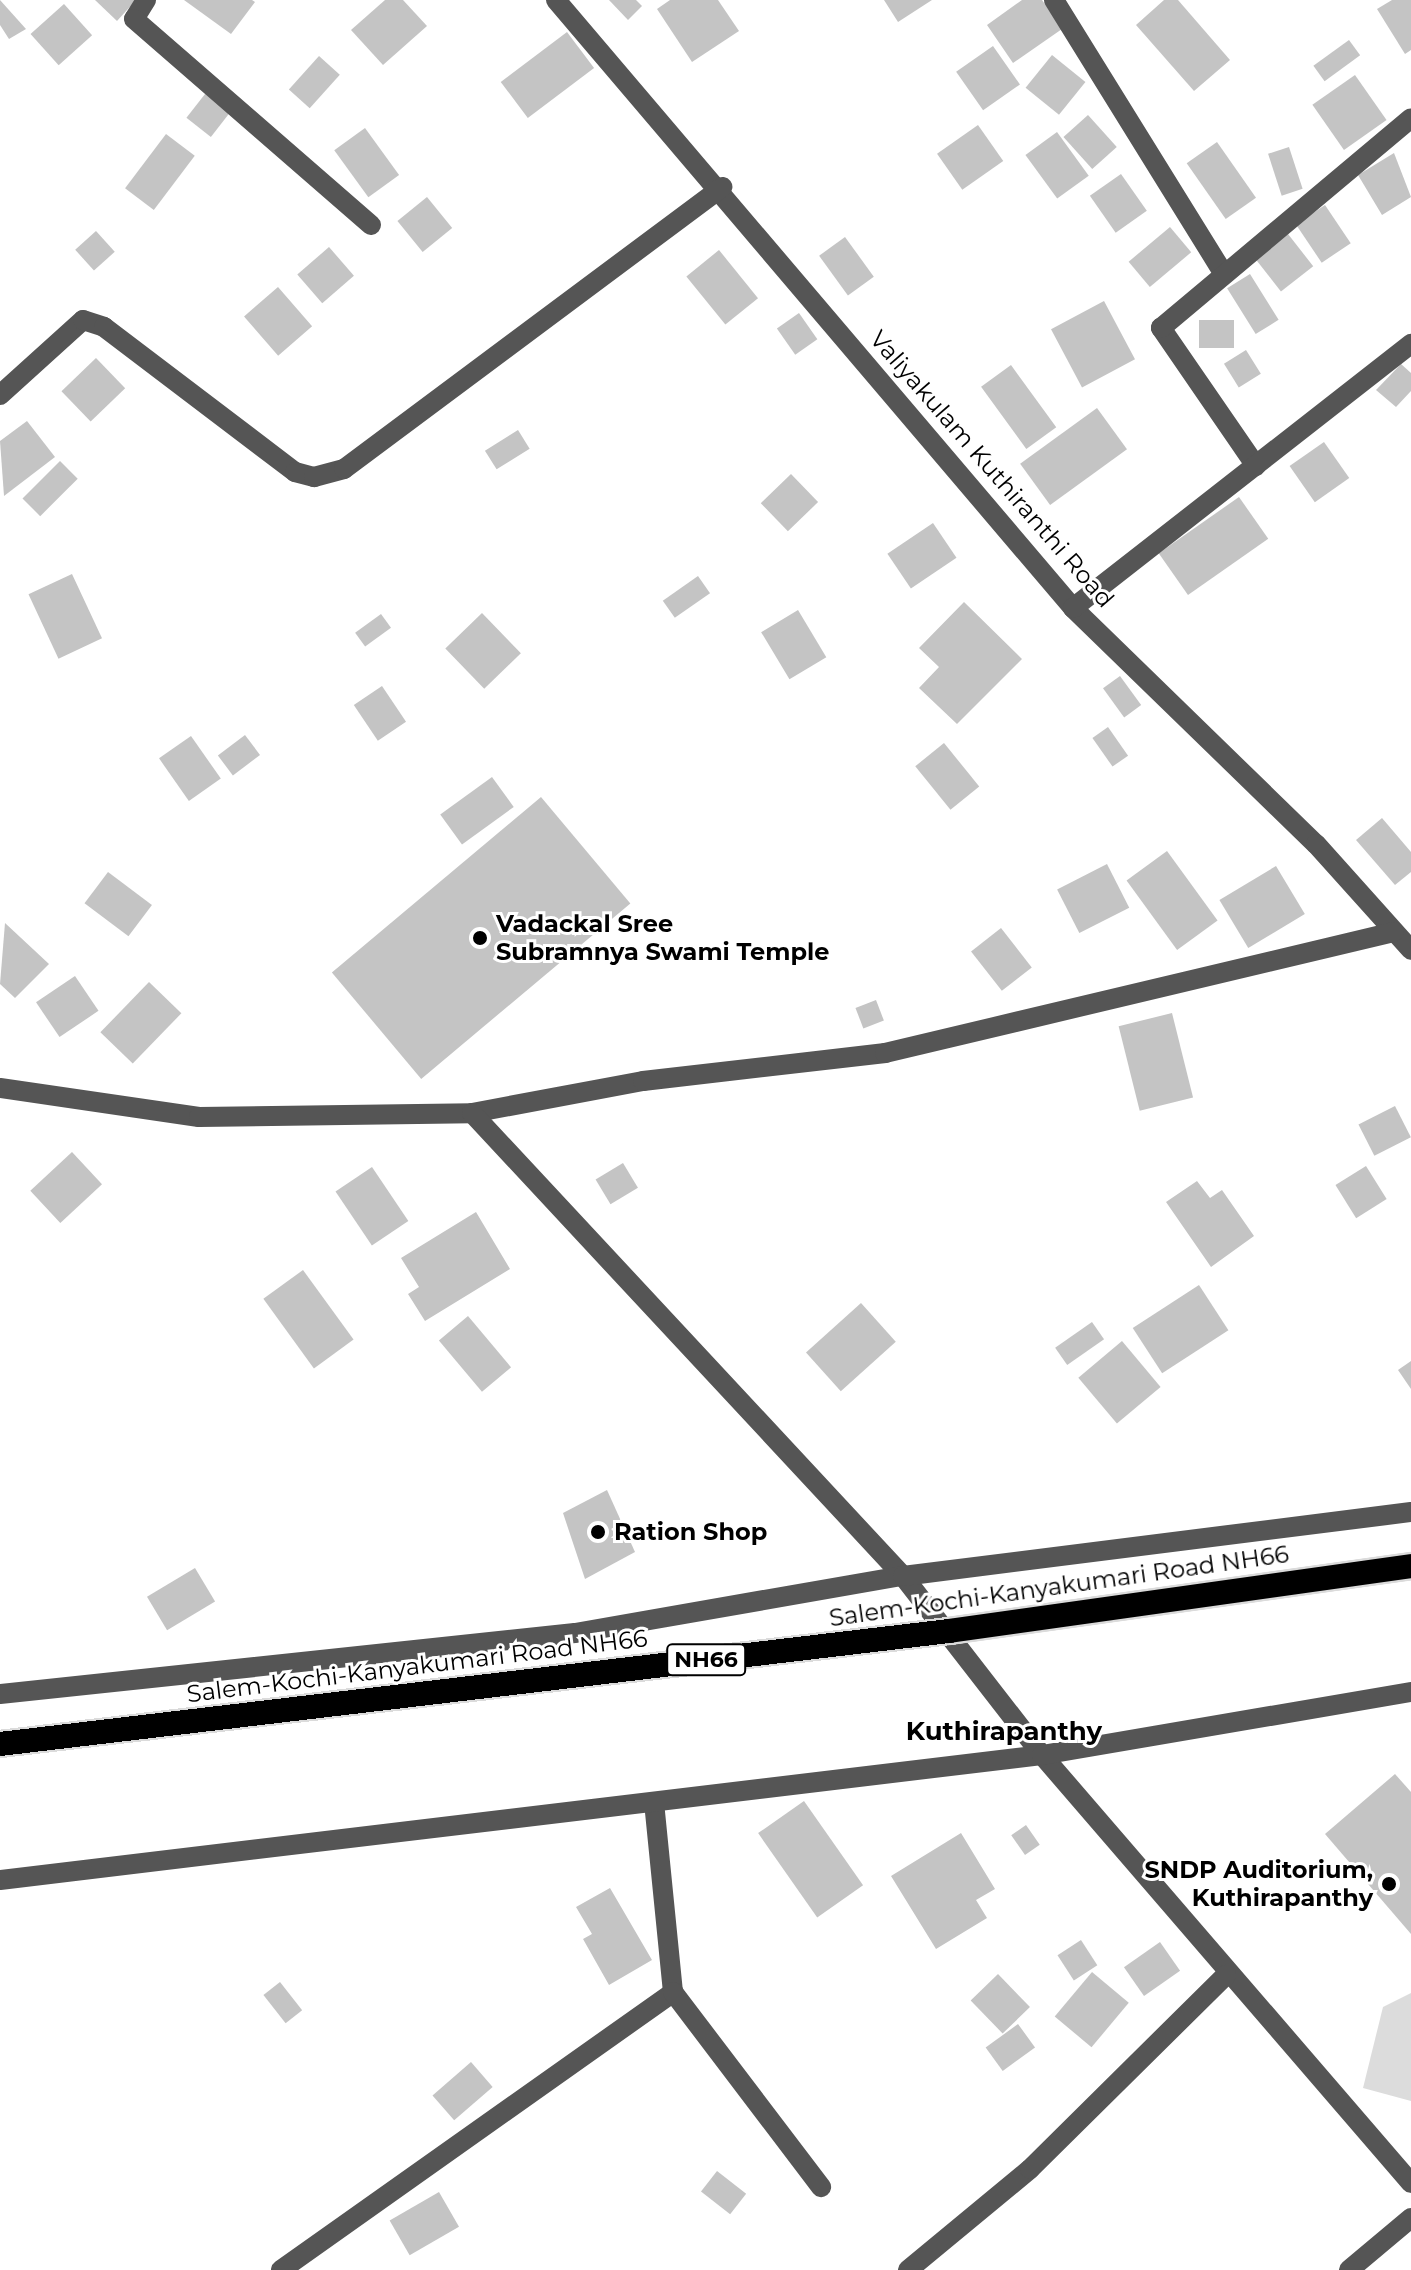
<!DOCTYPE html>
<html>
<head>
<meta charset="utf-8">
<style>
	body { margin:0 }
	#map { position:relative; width:1411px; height:2270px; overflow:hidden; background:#fff; font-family:Montserrat,sans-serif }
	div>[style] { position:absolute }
	.green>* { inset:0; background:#dcdcdc }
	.building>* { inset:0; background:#c4c4c4; transform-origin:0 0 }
	.minor>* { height:20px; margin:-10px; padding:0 10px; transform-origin:10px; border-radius:10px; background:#555 }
	.bridges { filter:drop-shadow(2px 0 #dbdbdb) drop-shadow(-2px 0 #dbdbdb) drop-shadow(0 2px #dbdbdb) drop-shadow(0 -2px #dbdbdb) }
	.highway-bridge>* { height:24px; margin:-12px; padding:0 12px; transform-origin:12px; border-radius:12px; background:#000 }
	.dots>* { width:22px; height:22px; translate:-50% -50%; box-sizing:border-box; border:4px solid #fff; border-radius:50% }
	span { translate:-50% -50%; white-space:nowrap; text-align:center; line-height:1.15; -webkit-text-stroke:6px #fff; paint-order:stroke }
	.shield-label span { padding:2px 6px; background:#fff; border:2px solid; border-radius:6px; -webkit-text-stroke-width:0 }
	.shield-label { font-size:22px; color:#000; font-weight:700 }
	.street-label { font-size:24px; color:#000 }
	.poi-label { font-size:24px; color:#000; font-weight:700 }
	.left { translate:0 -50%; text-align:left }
	.right { translate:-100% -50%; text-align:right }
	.neighbourhood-label { font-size:26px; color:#000; font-weight:700 }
</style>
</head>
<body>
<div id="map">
	<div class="green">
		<div style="clip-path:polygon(1411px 1993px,1411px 2101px,1363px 2088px,1383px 2007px)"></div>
	</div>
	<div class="building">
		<div style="clip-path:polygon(0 0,26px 29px,9px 39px,0 25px)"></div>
		<div style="clip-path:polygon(95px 0,136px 0,117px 21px)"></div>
		<div style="clip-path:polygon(184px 0,252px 0,255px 2px,231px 34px)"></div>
		<div style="clip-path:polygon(385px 0,403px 0,427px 26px,383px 65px,351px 30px)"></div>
		<div style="clip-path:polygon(609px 0,636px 0,642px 6px,628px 20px)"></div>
		<div style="clip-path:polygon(670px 0,718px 0,739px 31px,692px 62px,657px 9px)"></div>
		<div style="clip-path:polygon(884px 0,932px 0,898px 22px)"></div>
		<div style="clip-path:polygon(1022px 0,1042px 0,1062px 29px,1013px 63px,987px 25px)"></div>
		<div style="clip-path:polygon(1164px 0,1178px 0,1230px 60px,1194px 91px,1136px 25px)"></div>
		<div style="clip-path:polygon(1392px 0,1411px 0,1411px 50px,1405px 54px,1377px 9px)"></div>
		<div style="left:64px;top:4px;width:42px;height:45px;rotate:48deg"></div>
		<div style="left:567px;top:32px;width:45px;height:83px;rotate:53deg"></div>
		<div style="left:1349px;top:40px;width:19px;height:44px;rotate:54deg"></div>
		<div style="left:993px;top:46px;width:47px;height:45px;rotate:55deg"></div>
		<div style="left:1052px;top:55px;width:43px;height:42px;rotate:39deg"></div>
		<div style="left:319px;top:56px;width:28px;height:45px;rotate:42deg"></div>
		<div style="left:1355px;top:75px;width:55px;height:52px;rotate:55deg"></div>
		<div style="left:216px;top:80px;width:31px;height:48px;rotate:38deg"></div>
		<div style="left:1088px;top:115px;width:43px;height:33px;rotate:48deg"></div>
		<div style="left:978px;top:125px;width:44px;height:50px;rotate:55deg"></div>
		<div style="left:365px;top:128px;width:58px;height:38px;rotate:54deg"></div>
		<div style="left:1057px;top:132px;width:54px;height:39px;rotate:54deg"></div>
		<div style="left:166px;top:134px;width:36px;height:68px;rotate:37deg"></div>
		<div style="left:1217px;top:142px;width:68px;height:37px;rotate:55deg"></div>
		<div style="left:1289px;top:147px;width:44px;height:22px;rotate:72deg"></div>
		<div style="clip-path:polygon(1394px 153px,1411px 197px,1382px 215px,1358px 175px)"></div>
		<div style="left:1121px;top:174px;width:45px;height:38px;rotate:55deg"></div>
		<div style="left:427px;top:197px;width:40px;height:38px;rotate:51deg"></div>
		<div style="left:1325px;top:205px;width:46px;height:35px;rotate:56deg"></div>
		<div style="left:1170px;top:227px;width:33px;height:54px;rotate:50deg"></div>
		<div style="left:96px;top:231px;width:28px;height:28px;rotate:48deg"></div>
		<div style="left:1288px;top:234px;width:41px;height:41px;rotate:52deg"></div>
		<div style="left:845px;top:237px;width:49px;height:32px;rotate:54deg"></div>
		<div style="left:329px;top:247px;width:38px;height:42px;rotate:49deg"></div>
		<div style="left:719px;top:250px;width:62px;height:42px;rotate:51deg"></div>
		<div style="left:1250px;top:274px;width:54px;height:27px;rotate:58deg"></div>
		<div style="left:278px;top:287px;width:52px;height:45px;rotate:49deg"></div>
		<div style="left:1104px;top:301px;width:66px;height:60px;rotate:62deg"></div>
		<div style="left:799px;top:313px;width:32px;height:27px;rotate:55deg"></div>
		<div style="left:1234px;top:320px;width:28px;height:35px;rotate:90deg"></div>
		<div style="left:1246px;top:350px;width:28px;height:26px;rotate:58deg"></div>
		<div style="left:96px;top:358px;width:42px;height:48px;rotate:46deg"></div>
		<div style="clip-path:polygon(1401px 364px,1411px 373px,1411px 391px,1396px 407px,1376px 390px)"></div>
		<div style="left:1011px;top:365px;width:77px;height:37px;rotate:54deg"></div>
		<div style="left:1097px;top:408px;width:51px;height:95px;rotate:54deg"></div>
		<div style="clip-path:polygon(27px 421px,55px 457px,4px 496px,0 441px)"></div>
		<div style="left:518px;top:430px;width:22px;height:39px;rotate:58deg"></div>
		<div style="left:1324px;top:442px;width:44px;height:42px;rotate:55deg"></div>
		<div style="left:60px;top:461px;width:25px;height:53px;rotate:45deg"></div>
		<div style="left:791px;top:474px;width:39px;height:42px;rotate:46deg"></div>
		<div style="left:1239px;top:497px;width:51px;height:98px;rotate:55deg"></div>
		<div style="left:933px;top:523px;width:42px;height:55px;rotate:56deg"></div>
		<div style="left:72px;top:574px;width:71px;height:48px;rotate:65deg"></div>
		<div style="left:698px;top:576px;width:21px;height:43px;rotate:55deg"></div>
		<div style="clip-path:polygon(964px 602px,1022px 659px,957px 724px,919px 688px,939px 667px,919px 648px)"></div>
		<div style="left:798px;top:610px;width:55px;height:43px;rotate:59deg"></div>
		<div style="left:482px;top:613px;width:56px;height:51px;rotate:46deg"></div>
		<div style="left:381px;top:614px;width:17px;height:32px;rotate:54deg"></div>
		<div style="left:1120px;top:676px;width:36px;height:21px;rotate:54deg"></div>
		<div style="left:382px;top:686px;width:43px;height:34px;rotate:56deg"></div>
		<div style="left:1108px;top:727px;width:35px;height:19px;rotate:55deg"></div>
		<div style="left:245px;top:735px;width:25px;height:34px;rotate:53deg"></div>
		<div style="left:191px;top:736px;width:52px;height:39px;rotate:55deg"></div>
		<div style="left:944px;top:743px;width:56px;height:37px;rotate:51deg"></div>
		<div style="left:492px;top:777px;width:37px;height:64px;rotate:54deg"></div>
		<div style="left:541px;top:797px;width:139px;height:273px;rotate:50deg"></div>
		<div style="clip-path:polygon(1382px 818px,1411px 852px,1411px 872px,1395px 885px,1356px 840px)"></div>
		<div style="left:1167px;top:851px;width:86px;height:50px;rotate:54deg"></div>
		<div style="left:1107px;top:864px;width:49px;height:56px;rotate:63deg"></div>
		<div style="left:1276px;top:866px;width:56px;height:66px;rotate:59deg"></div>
		<div style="left:108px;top:872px;width:55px;height:39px;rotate:37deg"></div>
		<div style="clip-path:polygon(5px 923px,49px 964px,15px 998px,0 984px)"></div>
		<div style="left:1001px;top:928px;width:50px;height:38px;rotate:52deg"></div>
		<div style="left:75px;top:976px;width:42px;height:47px;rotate:56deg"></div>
		<div style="left:149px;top:982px;width:45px;height:70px;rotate:44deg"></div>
		<div style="left:876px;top:1000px;width:22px;height:22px;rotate:69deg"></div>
		<div style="left:1172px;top:1013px;width:87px;height:55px;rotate:76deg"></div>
		<div style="left:1395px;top:1106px;width:35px;height:41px;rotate:63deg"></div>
		<div style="left:72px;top:1152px;width:44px;height:57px;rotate:47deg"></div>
		<div style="left:623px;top:1163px;width:29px;height:32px;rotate:59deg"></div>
		<div style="left:1366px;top:1166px;width:39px;height:36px;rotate:58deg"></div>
		<div style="left:372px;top:1167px;width:65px;height:44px;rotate:56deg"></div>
		<div style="clip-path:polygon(1197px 1181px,1210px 1198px,1222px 1190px,1254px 1236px,1211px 1267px,1166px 1202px)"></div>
		<div style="clip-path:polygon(476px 1212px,510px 1269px,425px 1321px,408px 1294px,419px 1287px,401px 1258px)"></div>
		<div style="left:303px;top:1270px;width:86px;height:49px;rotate:54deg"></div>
		<div style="left:1199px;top:1285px;width:54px;height:79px;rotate:57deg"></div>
		<div style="left:861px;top:1303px;width:52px;height:74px;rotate:48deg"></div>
		<div style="left:468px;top:1316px;width:67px;height:38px;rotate:50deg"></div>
		<div style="left:1092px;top:1322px;width:21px;height:45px;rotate:55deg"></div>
		<div style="left:1122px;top:1341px;width:60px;height:57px;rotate:50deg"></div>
		<div style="clip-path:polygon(1411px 1361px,1411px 1389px,1398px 1370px)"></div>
		<div style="clip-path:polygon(607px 1490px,635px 1552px,585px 1579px,563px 1513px)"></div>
		<div style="left:195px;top:1568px;width:39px;height:56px;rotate:59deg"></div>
		<div style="clip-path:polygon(1395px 1774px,1411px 1792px,1411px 1934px,1325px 1834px)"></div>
		<div style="left:804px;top:1801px;width:103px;height:56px;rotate:55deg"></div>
		<div style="left:1026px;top:1825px;width:24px;height:18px;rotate:55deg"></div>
		<div style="clip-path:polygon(961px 1833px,995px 1889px,976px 1900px,987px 1918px,936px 1949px,891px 1876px)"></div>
		<div style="clip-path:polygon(610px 1888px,652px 1960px,609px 1985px,583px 1939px,592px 1934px,576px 1907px)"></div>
		<div style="left:1081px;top:1940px;width:30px;height:28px;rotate:57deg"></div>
		<div style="left:1160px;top:1942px;width:35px;height:44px;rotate:55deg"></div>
		<div style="left:1092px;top:1972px;width:48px;height:58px;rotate:40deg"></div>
		<div style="left:998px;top:1974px;width:46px;height:38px;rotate:46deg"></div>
		<div style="left:280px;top:1982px;width:36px;height:21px;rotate:52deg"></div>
		<div style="left:1018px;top:2024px;width:29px;height:40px;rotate:54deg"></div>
		<div style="left:471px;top:2062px;width:33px;height:51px;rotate:49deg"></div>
		<div style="left:717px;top:2171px;width:37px;height:26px;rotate:38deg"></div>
		<div style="left:439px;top:2192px;width:40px;height:57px;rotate:60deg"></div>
	</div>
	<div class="minor">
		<div style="left:146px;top:0;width:22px;rotate:122deg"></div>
		<div style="left:134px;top:19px;width:314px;rotate:41deg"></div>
		<div style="left:556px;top:0;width:798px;rotate:49.62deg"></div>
		<div style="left:1073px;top:608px;width:339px;rotate:44.2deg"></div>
		<div style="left:1316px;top:844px;width:142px;rotate:48.1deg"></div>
		<div style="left:1054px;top:0;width:319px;rotate:58.2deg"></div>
		<div style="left:0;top:395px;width:112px;rotate:-42.1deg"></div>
		<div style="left:83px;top:320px;width:22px;rotate:18deg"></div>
		<div style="left:104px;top:327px;width:240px;rotate:37.2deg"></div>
		<div style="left:295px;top:472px;width:20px;rotate:15deg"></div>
		<div style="left:314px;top:477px;width:31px;rotate:-15deg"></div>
		<div style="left:344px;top:469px;width:472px;rotate:-36.7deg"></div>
		<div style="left:1256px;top:466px;width:168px;rotate:-124.5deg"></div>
		<div style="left:1161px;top:328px;width:326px;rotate:-40deg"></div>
		<div style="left:1073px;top:608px;width:429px;rotate:-38deg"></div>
		<div style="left:0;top:1088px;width:201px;rotate:8.3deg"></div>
		<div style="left:199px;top:1117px;width:273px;rotate:-0.8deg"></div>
		<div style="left:472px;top:1113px;width:174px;rotate:-10.6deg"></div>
		<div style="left:643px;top:1081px;width:244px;rotate:-6.6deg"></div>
		<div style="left:885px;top:1053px;width:523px;rotate:-13.37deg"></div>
		<div style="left:472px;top:1113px;width:633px;rotate:47.05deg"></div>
		<div style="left:903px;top:1576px;width:227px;rotate:52.2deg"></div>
		<div style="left:1042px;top:1755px;width:565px;rotate:49.23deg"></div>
		<div style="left:0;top:1694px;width:578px;rotate:-6.06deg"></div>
		<div style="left:575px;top:1633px;width:333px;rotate:-9.9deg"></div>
		<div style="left:903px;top:1576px;width:512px;rotate:-7.18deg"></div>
		<div style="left:654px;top:1802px;width:191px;rotate:84.3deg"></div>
		<div style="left:0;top:1880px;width:1049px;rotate:-6.84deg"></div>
		<div style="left:1042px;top:1755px;width:374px;rotate:-9.7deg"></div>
		<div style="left:281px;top:2270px;width:481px;rotate:-35.3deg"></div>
		<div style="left:673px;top:1992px;width:245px;rotate:52.8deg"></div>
		<div style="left:908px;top:2270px;width:158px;rotate:-39.6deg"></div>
		<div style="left:1030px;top:2169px;width:276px;rotate:-44.7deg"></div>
		<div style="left:1349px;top:2270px;width:81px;rotate:-40deg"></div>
	</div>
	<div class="bridges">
		<div class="highway-bridge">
			<div style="left:0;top:1744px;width:956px;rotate:-6.79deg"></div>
			<div style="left:949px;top:1631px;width:467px;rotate:-8deg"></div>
		</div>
	</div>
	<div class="dots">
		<div style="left:480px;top:938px;background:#000"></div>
		<div style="left:598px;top:1532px;background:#000"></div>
		<div style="left:1389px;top:1884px;background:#000"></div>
	</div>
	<div class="shield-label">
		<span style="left:706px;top:1660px">NH66</span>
	</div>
	<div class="street-label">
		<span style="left:992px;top:469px;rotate:49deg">Valiyakulam Kuthiranthi Road</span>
		<span style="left:1059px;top:1586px;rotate:-8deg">Salem-Kochi-Kanyakumari Road NH66</span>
		<span style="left:417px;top:1666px;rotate:-7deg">Salem-Kochi-Kanyakumari Road NH66</span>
	</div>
	<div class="poi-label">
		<span class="left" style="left:496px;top:938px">Vadackal Sree<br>Subramnya Swami Temple</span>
		<span class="left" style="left:614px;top:1532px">Ration Shop</span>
		<span class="right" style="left:1373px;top:1884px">SNDP Auditorium,<br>Kuthirapanthy</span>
	</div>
	<div class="neighbourhood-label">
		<span style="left:1004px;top:1732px">Kuthirapanthy</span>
	</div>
</div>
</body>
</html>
